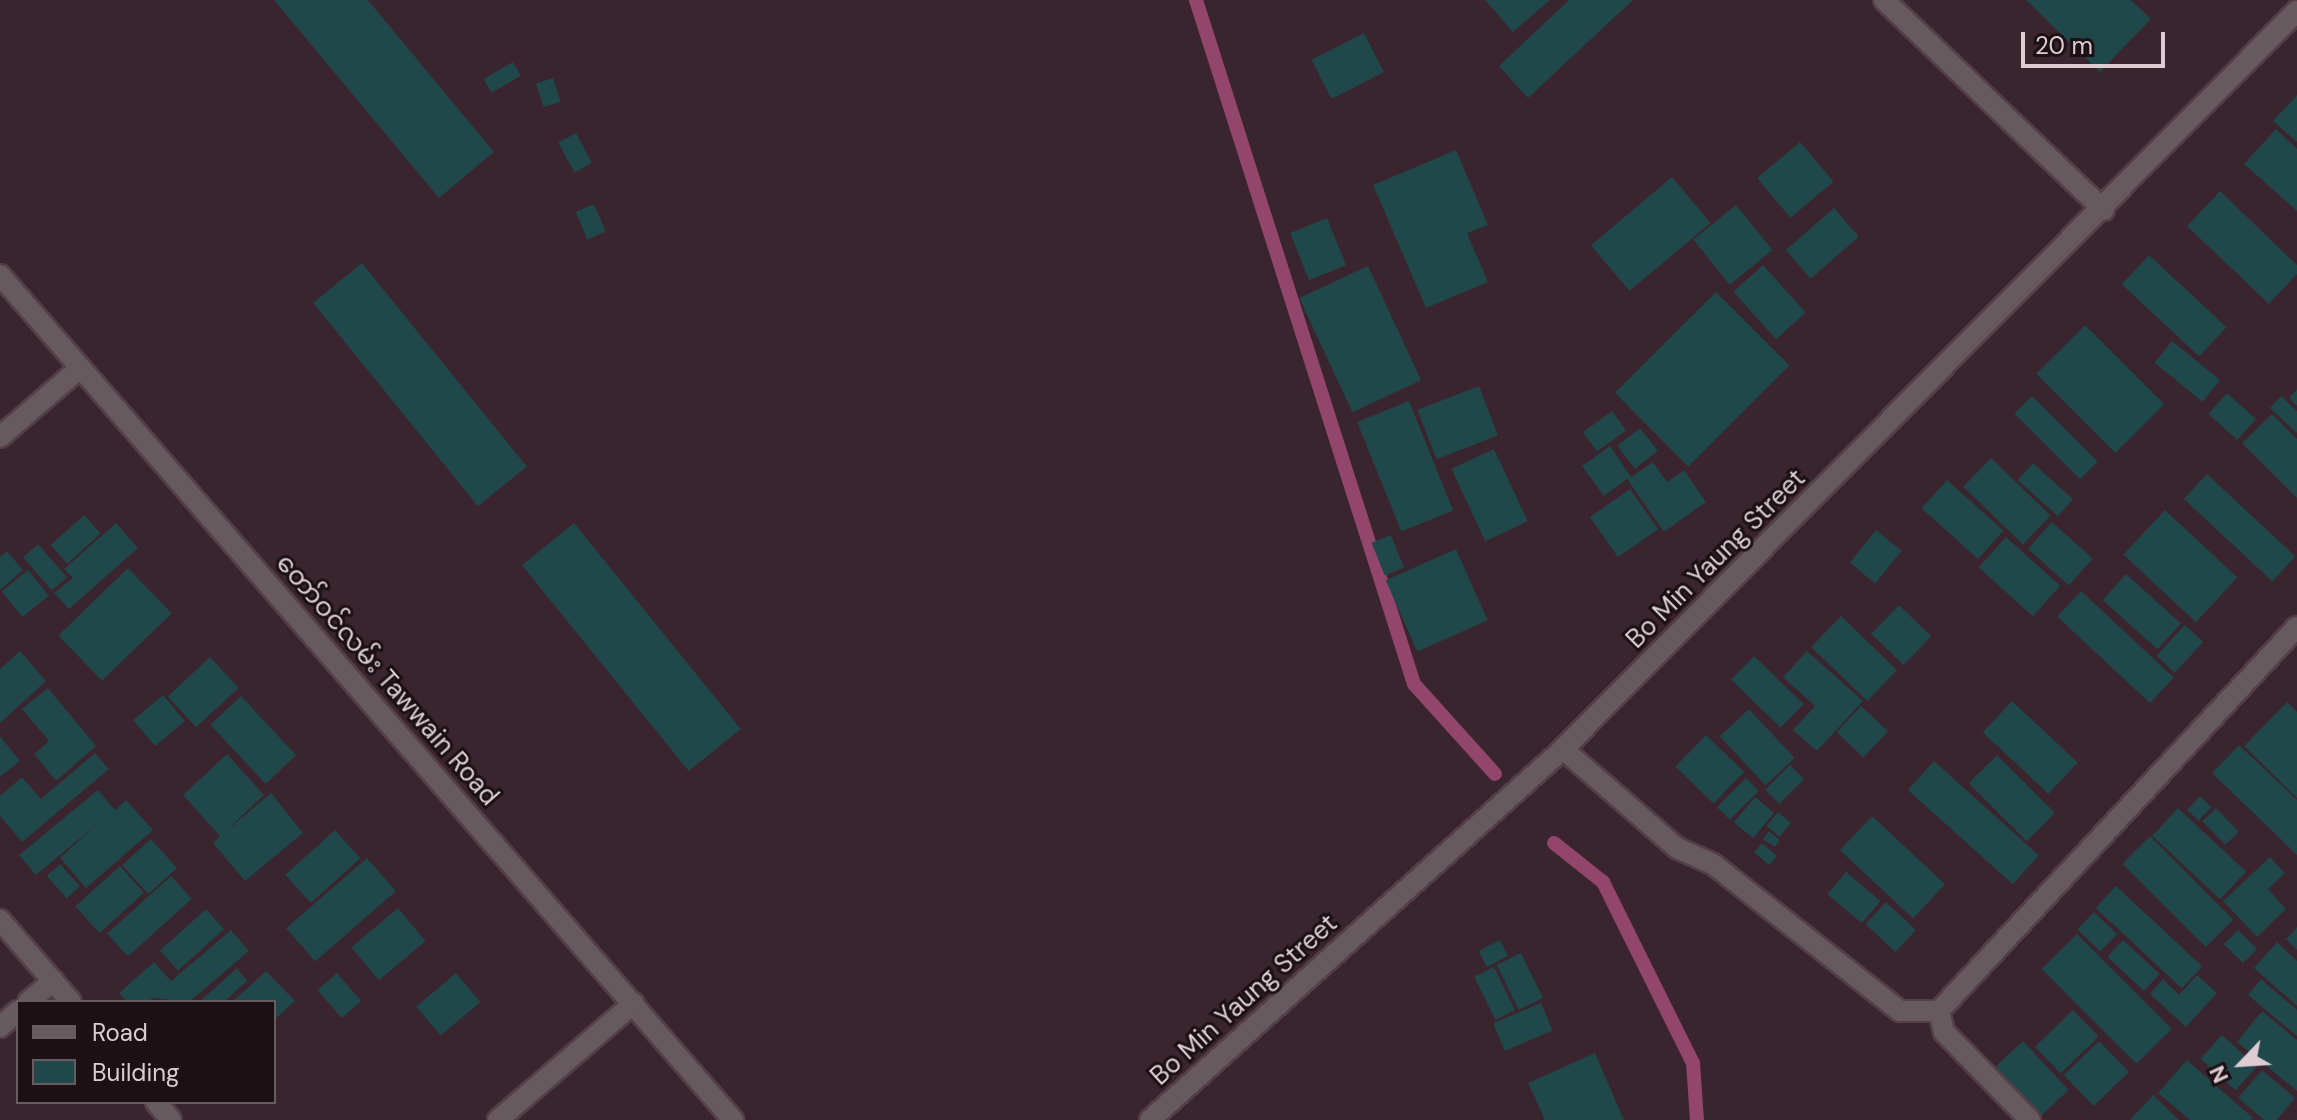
<!DOCTYPE html>
<html>
<head>
<meta charset="utf-8">
<style>
	body { margin:0 }
	#map { position:relative; width:2297px; height:1120px; overflow:hidden; background:#3a242d; font-family:"DM Sans","Noto Sans Myanmar",sans-serif }
	div>[style] { position:absolute }
	.stream>* { height:14px; margin:-7px; padding:0 7px; transform-origin:7px; border-radius:7px; background:#92466b }
	.building>* { inset:0; background:#204749; transform-origin:0 0 }
	.roads { filter:drop-shadow(2px 0 #543f48) drop-shadow(-2px 0 #543f48) drop-shadow(0 2px #543f48) drop-shadow(0 -2px #543f48) }
	.street>* { height:20px; margin:-10px; padding:0 10px; transform-origin:10px; border-radius:10px; background:#665a5f }
	span { translate:-50% -50%; white-space:nowrap; text-align:center; line-height:1.15; -webkit-text-stroke:6px #1b1115; paint-order:stroke }
	.street-label { font-size:26px; color:#ddcdd3 }
	.legend { position:absolute; left:16px; top:1000px; width:260px; height:104px; box-sizing:border-box; background:#1b1115; border:2px solid #695c61; margin:0; padding:10px 14px; list-style:none; font-size:24px; color:#ddcdd3 }
	.legend li { display:flex; align-items:center; gap:16px; height:40px }
	.legend b { width:40px; border:2px solid #695c61 }
	.north { position:absolute; left:2201px; top:1024px; width:80px; height:80px; -webkit-text-stroke:6px #1b1115; paint-order:stroke; rotate:245deg; font-size:22px; font-weight:700; line-height:32px; text-align:center; color:#ddcdd3 }
	.north::after { content:''; display:block; margin:auto; width:28px; height:36px; background:#ddcdd3; clip-path:polygon(50% 0,100% 100%,50% 72%,0 100%) }
	.scale { position:absolute; left:2021px; top:32px; width:144px; height:36px; box-sizing:border-box; border:4px solid #ddcdd3; border-top:0; padding-left:10px; font-size:24px; line-height:28px; white-space:nowrap; color:#ddcdd3; -webkit-text-stroke:6px #1b1115; paint-order:stroke }
</style>
</head>
<body>
<div id="map">
	<div class="stream">
		<div style="left:1196px;top:0;width:718px;rotate:72.32deg"></div>
		<div style="left:1414px;top:684px;width:121px;rotate:48deg"></div>
		<div style="left:1554px;top:843px;width:63px;rotate:38.5deg"></div>
		<div style="left:1603px;top:882px;width:202px;rotate:63.6deg"></div>
		<div style="left:1693px;top:1063px;width:57px;rotate:86deg"></div>
	</div>
	<div class="building">
		<div style="clip-path:polygon(274px 0,368px 0,494px 152px,439px 198px)"></div>
		<div style="clip-path:polygon(1485px 0,1550px 0,1513px 32px)"></div>
		<div style="clip-path:polygon(1569px 0,1633px 0,1528px 98px,1499px 66px)"></div>
		<div style="clip-path:polygon(2026px 0,2131px 0,2151px 19px,2100px 72px)"></div>
		<div style="left:1364px;top:33px;width:44px;height:59px;rotate:63deg"></div>
		<div style="left:513px;top:62px;width:16px;height:34px;rotate:60deg"></div>
		<div style="left:553px;top:78px;width:25px;height:18px;rotate:72deg"></div>
		<div style="clip-path:polygon(2297px 95px,2297px 142px,2273px 121px)"></div>
		<div style="clip-path:polygon(2276px 129px,2297px 149px,2297px 211px,2244px 164px)"></div>
		<div style="left:576px;top:133px;width:34px;height:20px;rotate:62deg"></div>
		<div style="left:1800px;top:142px;width:52px;height:56px;rotate:50deg"></div>
		<div style="clip-path:polygon(1456px 150px,1488px 225px,1467px 233px,1488px 282px,1426px 308px,1373px 185px)"></div>
		<div style="left:1672px;top:177px;width:60px;height:106px;rotate:50deg"></div>
		<div style="clip-path:polygon(2220px 191px,2297px 265px,2297px 274px,2269px 304px,2187px 226px)"></div>
		<div style="left:594px;top:204px;width:30px;height:20px;rotate:67deg"></div>
		<div style="left:1736px;top:205px;width:58px;height:55px;rotate:51deg"></div>
		<div style="left:1834px;top:208px;width:38px;height:64px;rotate:49deg"></div>
		<div style="left:1327px;top:218px;width:51px;height:40px;rotate:68deg"></div>
		<div style="left:2149px;top:255px;width:106px;height:40px;rotate:43deg"></div>
		<div style="left:362px;top:263px;width:262px;height:63px;rotate:51deg"></div>
		<div style="left:1763px;top:265px;width:64px;height:40px;rotate:48deg"></div>
		<div style="left:1368px;top:266px;width:126px;height:76px;rotate:65deg"></div>
		<div style="left:1716px;top:292px;width:104px;height:143px;rotate:45deg"></div>
		<div style="left:2085px;top:325px;width:112px;height:69px;rotate:45deg"></div>
		<div style="left:2172px;top:341px;width:62px;height:28px;rotate:39deg"></div>
		<div style="left:1479px;top:386px;width:53px;height:66px;rotate:69deg"></div>
		<div style="clip-path:polygon(2297px 389px,2297px 406px,2289px 398px)"></div>
		<div style="left:2227px;top:393px;width:39px;height:28px;rotate:42deg"></div>
		<div style="left:2032px;top:396px;width:93px;height:25px;rotate:45deg"></div>
		<div style="clip-path:polygon(2281px 396px,2297px 411px,2297px 433px,2270px 408px)"></div>
		<div style="left:1409px;top:401px;width:118px;height:56px;rotate:68deg"></div>
		<div style="left:1612px;top:411px;width:24px;height:36px;rotate:54deg"></div>
		<div style="clip-path:polygon(2272px 414px,2297px 439px,2297px 498px,2242px 443px)"></div>
		<div style="left:1640px;top:428px;width:29px;height:29px;rotate:52deg"></div>
		<div style="clip-path:polygon(1610px 446px,1631px 477px,1653px 462px,1667px 482px,1684px 470px,1706px 502px,1664px 532px,1627px 479px,1604px 496px,1582px 466px)"></div>
		<div style="left:1494px;top:449px;width:80px;height:47px;rotate:65deg"></div>
		<div style="left:1991px;top:458px;width:83px;height:40px;rotate:44deg"></div>
		<div style="left:2033px;top:463px;width:54px;height:23px;rotate:42deg"></div>
		<div style="left:2207px;top:474px;width:121px;height:34px;rotate:43deg"></div>
		<div style="left:1947px;top:480px;width:76px;height:38px;rotate:42deg"></div>
		<div style="left:1630px;top:489px;width:49px;height:49px;rotate:55deg"></div>
		<div style="left:2165px;top:510px;width:99px;height:61px;rotate:43deg"></div>
		<div style="left:84px;top:515px;width:25px;height:45px;rotate:48deg"></div>
		<div style="left:2052px;top:522px;width:55px;height:36px;rotate:42deg"></div>
		<div style="clip-path:polygon(116px 523px,138px 548px,69px 609px,54px 593px,73px 578px,64px 569px)"></div>
		<div style="left:574px;top:523px;width:265px;height:67px;rotate:51deg"></div>
		<div style="left:1876px;top:530px;width:33px;height:42px;rotate:39deg"></div>
		<div style="left:1391px;top:535px;width:35px;height:21px;rotate:68deg"></div>
		<div style="left:2006px;top:537px;width:73px;height:41px;rotate:42deg"></div>
		<div style="left:38px;top:544px;width:44px;height:20px;rotate:49deg"></div>
		<div style="left:1456px;top:549px;width:78px;height:77px;rotate:66deg"></div>
		<div style="clip-path:polygon(7px 551px,23px 570px,0 590px,0 557px)"></div>
		<div style="left:128px;top:568px;width:63px;height:97px;rotate:46deg"></div>
		<div style="left:28px;top:570px;width:33px;height:34px;rotate:51deg"></div>
		<div style="left:2126px;top:574px;width:74px;height:35px;rotate:42deg"></div>
		<div style="left:2081px;top:591px;width:127px;height:35px;rotate:43deg"></div>
		<div style="left:1899px;top:605px;width:45px;height:40px;rotate:44deg"></div>
		<div style="left:1841px;top:616px;width:78px;height:43px;rotate:44deg"></div>
		<div style="left:2185px;top:625px;width:25px;height:42px;rotate:43deg"></div>
		<div style="clip-path:polygon(20px 651px,46px 681px,0 723px,0 669px)"></div>
		<div style="clip-path:polygon(1807px 651px,1863px 701px,1817px 751px,1793px 730px,1815px 706px,1783px 677px)"></div>
		<div style="left:1754px;top:656px;width:69px;height:33px;rotate:44deg"></div>
		<div style="left:210px;top:657px;width:42px;height:58px;rotate:47deg"></div>
		<div style="clip-path:polygon(48px 688px,96px 746px,56px 781px,34px 754px,49px 741px,22px 709px)"></div>
		<div style="left:163px;top:695px;width:34px;height:39px;rotate:50deg"></div>
		<div style="left:241px;top:696px;width:81px;height:42px;rotate:47deg"></div>
		<div style="left:2012px;top:701px;width:90px;height:43px;rotate:43deg"></div>
		<div style="clip-path:polygon(2287px 702px,2297px 712px,2297px 798px,2244px 746px)"></div>
		<div style="left:1861px;top:706px;width:37px;height:36px;rotate:43deg"></div>
		<div style="left:1749px;top:709px;width:67px;height:40px;rotate:47deg"></div>
		<div style="left:1706px;top:735px;width:53px;height:44px;rotate:44deg"></div>
		<div style="clip-path:polygon(0 736px,20px 761px,0 777px)"></div>
		<div style="clip-path:polygon(2239px 745px,2297px 800px,2297px 855px,2212px 773px)"></div>
		<div style="clip-path:polygon(95px 753px,109px 769px,22px 842px,0 816px,0 796px,22px 777px,41px 799px)"></div>
		<div style="clip-path:polygon(227px 754px,264px 795px,225px 832px,271px 793px,303px 833px,245px 881px,213px 843px,220px 836px,183px 795px)"></div>
		<div style="left:1997px;top:755px;width:82px;height:40px;rotate:45deg"></div>
		<div style="left:1934px;top:761px;width:141px;height:39px;rotate:42deg"></div>
		<div style="left:1790px;top:765px;width:20px;height:35px;rotate:45deg"></div>
		<div style="left:1746px;top:778px;width:18px;height:41px;rotate:45deg"></div>
		<div style="clip-path:polygon(98px 790px,115px 810px,126px 800px,153px 830px,86px 888px,60px 858px,96px 825px,36px 875px,19px 855px)"></div>
		<div style="left:2200px;top:796px;width:16px;height:19px;rotate:43deg"></div>
		<div style="left:1755px;top:797px;width:25px;height:33px;rotate:40deg"></div>
		<div style="left:2178px;top:808px;width:93px;height:38px;rotate:43deg"></div>
		<div style="left:2216px;top:808px;width:33px;height:19px;rotate:46deg"></div>
		<div style="left:1778px;top:812px;width:17px;height:18px;rotate:40deg"></div>
		<div style="left:1872px;top:816px;width:100px;height:47px;rotate:43deg"></div>
		<div style="left:335px;top:830px;width:38px;height:67px;rotate:48deg"></div>
		<div style="clip-path:polygon(1769px 831px,1780px 840px,1775px 847px,1763px 839px)"></div>
		<div style="left:2150px;top:836px;width:118px;height:39px;rotate:45deg"></div>
		<div style="left:151px;top:839px;width:39px;height:39px;rotate:48deg"></div>
		<div style="left:1762px;top:843px;width:20px;height:12px;rotate:41deg"></div>
		<div style="clip-path:polygon(2270px 857px,2285px 873px,2268px 889px,2286px 909px,2257px 937px,2223px 901px)"></div>
		<div style="left:367px;top:858px;width:44px;height:107px;rotate:49deg"></div>
		<div style="left:60px;top:864px;width:30px;height:18px;rotate:48deg"></div>
		<div style="left:120px;top:866px;width:36px;height:60px;rotate:48deg"></div>
		<div style="left:1846px;top:872px;width:45px;height:29px;rotate:40deg"></div>
		<div style="left:171px;top:876px;width:31px;height:86px;rotate:48deg"></div>
		<div style="left:2116px;top:886px;width:118px;height:30px;rotate:43deg"></div>
		<div style="left:1886px;top:902px;width:41px;height:30px;rotate:43deg"></div>
		<div style="left:398px;top:908px;width:43px;height:61px;rotate:50deg"></div>
		<div style="left:206px;top:909px;width:27px;height:62px;rotate:48deg"></div>
		<div style="left:2094px;top:912px;width:32px;height:24px;rotate:44deg"></div>
		<div style="clip-path:polygon(2297px 927px,2297px 950px,2286px 939px)"></div>
		<div style="clip-path:polygon(231px 930px,249px 951px,189px 1002px,151px 998px,152px 1002px,127px 1002px,119px 993px,154px 962px,171px 981px)"></div>
		<div style="left:2238px;top:930px;width:27px;height:20px;rotate:45deg"></div>
		<div style="left:2077px;top:934px;width:134px;height:50px;rotate:45deg"></div>
		<div style="left:1500px;top:940px;width:18px;height:24px;rotate:63deg"></div>
		<div style="left:2123px;top:940px;width:50px;height:23px;rotate:43deg"></div>
		<div style="clip-path:polygon(2277px 942px,2297px 961px,2297px 1006px,2254px 968px)"></div>
		<div style="left:1521px;top:953px;width:50px;height:27px;rotate:64deg"></div>
		<div style="left:1494px;top:967px;width:48px;height:22px;rotate:64deg"></div>
		<div style="clip-path:polygon(237px 968px,247px 981px,224px 1002px,199px 1002px)"></div>
		<div style="clip-path:polygon(266px 971px,295px 1001px,274px 1020px,274px 1002px,232px 1002px)"></div>
		<div style="left:337px;top:973px;width:37px;height:26px;rotate:49deg"></div>
		<div style="left:456px;top:973px;width:38px;height:52px;rotate:50deg"></div>
		<div style="clip-path:polygon(2197px 975px,2217px 993px,2186px 1027px,2150px 994px,2163px 979px,2179px 995px)"></div>
		<div style="clip-path:polygon(2261px 979px,2297px 1010px,2297px 1036px,2248px 995px)"></div>
		<div style="left:1541px;top:1003px;width:30px;height:52px;rotate:67deg"></div>
		<div style="left:2073px;top:1010px;width:37px;height:53px;rotate:46deg"></div>
		<div style="clip-path:polygon(2262px 1011px,2297px 1040px,2297px 1091px,2237px 1042px)"></div>
		<div style="left:2222px;top:1035px;width:47px;height:32px;rotate:42deg"></div>
		<div style="left:2023px;top:1041px;width:67px;height:45px;rotate:47deg"></div>
		<div style="left:2099px;top:1041px;width:43px;height:49px;rotate:46deg"></div>
		<div style="clip-path:polygon(1595px 1053px,1624px 1120px,1545px 1120px,1528px 1083px)"></div>
		<div style="clip-path:polygon(2187px 1060px,2253px 1118px,2251px 1120px,2190px 1120px,2158px 1093px)"></div>
		<div style="clip-path:polygon(2262px 1070px,2295px 1098px,2277px 1120px,2264px 1120px,2238px 1098px)"></div>
		<div style="clip-path:polygon(2153px 1095px,2179px 1120px,2130px 1120px)"></div>
	</div>
	<div class="roads">
		<div class="street">
			<div style="left:1884px;top:0;width:304px;rotate:43.7deg"></div>
			<div style="left:0;top:275px;width:1119px;rotate:49.06deg"></div>
			<div style="left:0;top:437px;width:106px;rotate:-40.8deg"></div>
			<div style="left:1563px;top:749px;width:151px;rotate:41deg"></div>
			<div style="left:1677px;top:848px;width:39px;rotate:24deg"></div>
			<div style="left:1713px;top:864px;width:238px;rotate:38.2deg"></div>
			<div style="left:1900px;top:1011px;width:39px"></div>
			<div style="left:0;top:920px;width:108px;rotate:49.1deg"></div>
			<div style="left:28px;top:1002px;width:33px;rotate:-40deg"></div>
			<div style="left:0;top:1027px;width:24px;rotate:-42deg"></div>
			<div style="left:156px;top:1102px;width:23px;rotate:50deg"></div>
			<div style="left:498px;top:1120px;width:179px;rotate:-40.7deg"></div>
			<div style="left:1150px;top:1120px;width:555px;rotate:-41.93deg"></div>
			<div style="left:1563px;top:749px;width:1041px;rotate:-45.16deg"></div>
			<div style="left:2030px;top:1120px;width:123px;rotate:-134.3deg"></div>
			<div style="left:1944px;top:1032px;width:22px;rotate:-103deg"></div>
			<div style="left:1939px;top:1011px;width:525px;rotate:-47.01deg"></div>
		</div>
	</div>
	<div class="street-label">
		<span style="left:1716px;top:559px;rotate:-45deg">Bo Min Yaung Street</span>
		<span style="left:387px;top:680px;rotate:49deg">တော်ဝင်လမ်း Tawwain Road</span>
		<span style="left:1244px;top:1000px;rotate:-42deg">Bo Min Yaung Street</span>
	</div>
	<ul class="legend">
	<li><b style="height:10px;background:#665a5f"></b>Road</li>
	<li><b style="height:22px;background:#204749"></b>Building</li>
	</ul>
	<div class="north">N</div>
	<div class="scale">20 m</div>
</div>
</body>
</html>
